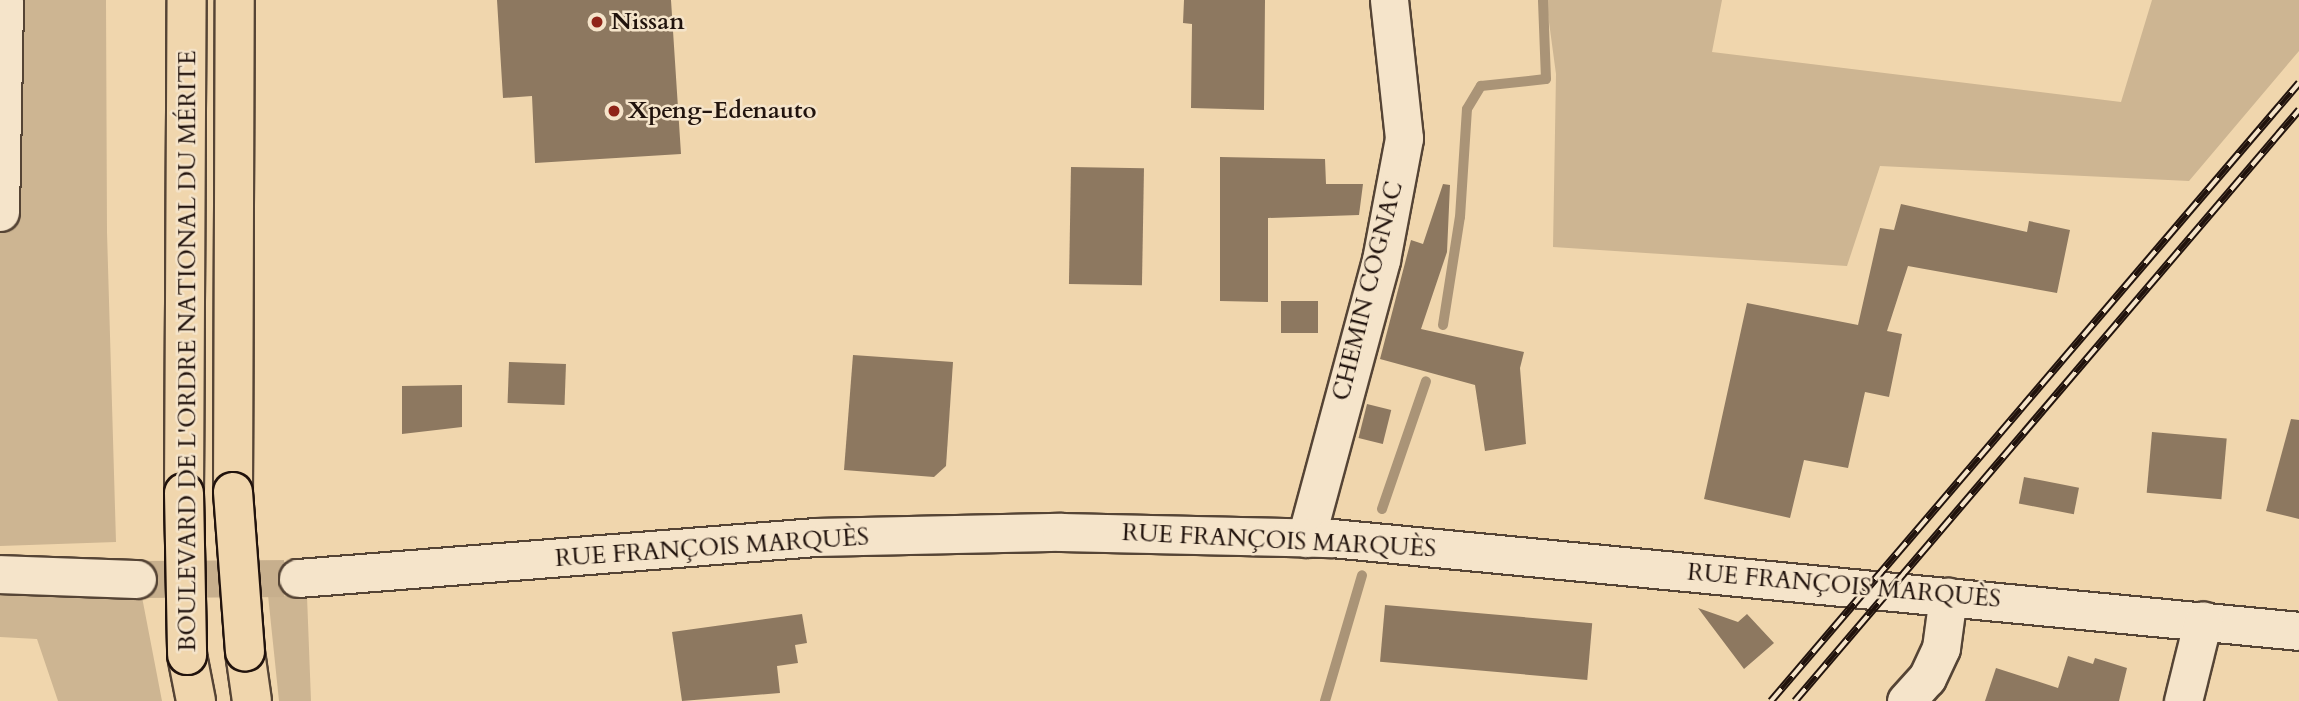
<!DOCTYPE html>
<html>
<head>
<meta charset="utf-8">
<style>
	body { margin:0 }
	#map { position:relative; width:2299px; height:701px; overflow:hidden; background:#f0d6ad; font-family:Cardo,serif }
	div>[style] { position:absolute }
	.green>* { inset:0; background:#cdb592 }
	.stream>* { height:10px; margin:-5px; padding:0 5px; transform-origin:5px; border-radius:5px; background:#aa9477 }
	.building>* { inset:0; background:#8d7860; transform-origin:0 0 }
	.minor-tunnel>* { height:37px; margin-top:-18.5px; transform-origin:0; background:repeating-linear-gradient(90deg,#c7af8d 0 37px,transparent 0 55px) }
	.roads { filter:drop-shadow(2px 0 #554435) drop-shadow(-2px 0 #554435) drop-shadow(0 2px #554435) drop-shadow(0 -2px #554435) }
	.minor>* { height:37px; margin:-18.5px; padding:0 18.5px; transform-origin:18.5px; border-radius:18.5px; background:#f5e4ca }
	.major>* { height:38px; margin:-19px; padding:0 19px; transform-origin:19px; border-radius:19px; background:#f0d6ad }
	.rail>* { height:8px; margin-top:-4px; transform-origin:0; background:repeating-linear-gradient(90deg,#f5e4ca 0 16px,#21130d 0 32px); box-sizing:border-box; border-block:2px solid #21130d }
	.bridges { filter:drop-shadow(2px 0 #21130d) drop-shadow(-2px 0 #21130d) drop-shadow(0 2px #21130d) drop-shadow(0 -2px #21130d) }
	.major-bridge>* { height:38px; margin:-19px; padding:0 19px; transform-origin:19px; border-radius:19px; background:#f0d6ad }
	.dots>* { width:19px; height:19px; translate:-50% -50%; box-sizing:border-box; border:4px solid #f5e4ca; border-radius:50% }
	span { translate:-50% -50%; white-space:nowrap; text-align:center; line-height:1.15; -webkit-text-stroke:5px #f5e4ca; paint-order:stroke }
	.poi-label { font-size:24px; color:#21130d; font-weight:700 }
	.left { translate:0 -50%; text-align:left }
	.street-label { font-size:24px; color:#21130d }
</style>
</head>
<body>
<div id="map">
	<div class="green">
		<div style="clip-path:polygon(0 0,106px 0,107px 232px,116px 542px,0 546px)"></div>
		<div style="clip-path:polygon(1546px 0,1722px 0,1712px 52px,2121px 102px,2152px 0,2299px 0,2299px 51px,2189px 181px,1880px 166px,1847px 266px,1553px 247px,1556px 74px)"></div>
		<div style="clip-path:polygon(0 592px,142px 597px,162px 701px,58px 701px,37px 639px,0 637px)"></div>
		<div style="clip-path:polygon(268px 595px,307px 596px,311px 701px,279px 701px)"></div>
	</div>
	<div class="stream">
		<div style="left:1443px;top:325px;width:109px;rotate:-81.1deg"></div>
		<div style="left:1460px;top:217px;width:108px;rotate:-86.3deg"></div>
		<div style="left:1467px;top:109px;width:27px;rotate:-59deg"></div>
		<div style="left:1481px;top:86px;width:65px;rotate:-6.1deg"></div>
		<div style="left:1546px;top:79px;width:79px;rotate:-92.2deg"></div>
		<div style="left:1382px;top:509px;width:135px;rotate:-71deg"></div>
		<div style="left:1325px;top:701px;width:131px;rotate:-73.6deg"></div>
	</div>
	<div class="building">
		<div style="clip-path:polygon(497px 0,671px 0,681px 154px,535px 163px,532px 96px,503px 98px)"></div>
		<div style="clip-path:polygon(1184px 0,1265px 0,1264px 110px,1191px 108px,1192px 24px,1183px 23px)"></div>
		<div style="clip-path:polygon(1220px 157px,1325px 159px,1326px 184px,1363px 184px,1359px 215px,1268px 218px,1268px 302px,1220px 301px)"></div>
		<div style="left:1071px;top:167px;width:73px;height:117px;rotate:1deg"></div>
		<div style="clip-path:polygon(1443px 184px,1450px 185px,1447px 252px,1421px 329px,1524px 352px,1520px 368px,1526px 444px,1485px 451px,1475px 385px,1380px 359px,1411px 240px,1423px 244px)"></div>
		<div style="clip-path:polygon(1901px 204px,2027px 232px,2029px 221px,2070px 230px,2057px 293px,1908px 266px,1887px 331px,1902px 334px,1889px 397px,1865px 392px,1848px 468px,1804px 460px,1790px 518px,1704px 499px,1747px 303px,1858px 325px,1880px 228px,1894px 230px)"></div>
		<div style="left:1318px;top:301px;width:32px;height:37px;rotate:90deg"></div>
		<div style="clip-path:polygon(853px 355px,953px 362px,946px 466px,934px 477px,844px 470px)"></div>
		<div style="left:509px;top:362px;width:57px;height:41px;rotate:2deg"></div>
		<div style="clip-path:polygon(462px 385px,462px 427px,402px 434px,402px 386px)"></div>
		<div style="left:1367px;top:404px;width:25px;height:35px;rotate:14deg"></div>
		<div style="clip-path:polygon(2291px 419px,2299px 420px,2299px 519px,2266px 511px)"></div>
		<div style="left:2152px;top:432px;width:75px;height:61px;rotate:5deg"></div>
		<div style="left:2024px;top:477px;width:56px;height:27px;rotate:11deg"></div>
		<div style="left:1385px;top:605px;width:208px;height:57px;rotate:5deg"></div>
		<div style="clip-path:polygon(1698px 608px,1738px 622px,1747px 614px,1774px 643px,1744px 669px)"></div>
		<div style="clip-path:polygon(802px 614px,807px 643px,795px 645px,798px 663px,777px 666px,780px 693px,682px 701px,672px 632px)"></div>
		<div style="clip-path:polygon(2068px 656px,2093px 664px,2095px 658px,2127px 668px,2119px 701px,1985px 701px,1996px 668px,2058px 688px)"></div>
	</div>
	<div class="minor-tunnel">
		<div style="left:137px;top:579px;width:161px;rotate:-0.4deg"></div>
	</div>
	<div class="roads">
		<div class="minor">
			<div style="left:0;top:212px;width:212px;rotate:-88.9deg"></div>
			<div style="left:1306px;top:538px;width:288px;rotate:-74.9deg"></div>
			<div style="left:1381px;top:260px;width:124px;rotate:-79.3deg"></div>
			<div style="left:1404px;top:138px;width:139px;rotate:-96.2deg"></div>
			<div style="left:0;top:574px;width:137px;rotate:2.1deg"></div>
			<div style="left:298px;top:578px;width:519px;rotate:-4.53deg"></div>
			<div style="left:815px;top:537px;width:246px;rotate:-1.2deg"></div>
			<div style="left:1061px;top:532px;width:271px;rotate:1.3deg"></div>
			<div style="left:1332px;top:538px;width:971px;rotate:5.49deg"></div>
			<div style="left:1906px;top:701px;width:31px;rotate:-48deg"></div>
			<div style="left:1927px;top:678px;width:33px;rotate:-65deg"></div>
			<div style="left:1941px;top:648px;width:52px;rotate:-82.3deg"></div>
			<div style="left:2183px;top:701px;width:83px;rotate:-76.1deg"></div>
		</div>
		<div class="major">
			<div style="left:233px;top:492px;width:492px;rotate:-89.8deg"></div>
			<div style="left:184px;top:493px;width:493px;rotate:-89.7deg"></div>
			<div style="left:245px;top:652px;width:49px;rotate:81.9deg"></div>
			<div style="left:187px;top:655px;width:47px;rotate:78.9deg"></div>
		</div>
	</div>
	<div class="rail">
		<div style="left:1771px;top:701px;width:813px;rotate:-49.49deg"></div>
		<div style="left:1795px;top:701px;width:777px;rotate:-49.54deg"></div>
	</div>
	<div class="bridges">
		<div class="major-bridge">
			<div style="left:233px;top:492px;width:160px;rotate:85.7deg"></div>
			<div style="left:184px;top:493px;width:162px;rotate:88.9deg"></div>
		</div>
	</div>
	<div class="dots">
		<div style="left:597px;top:22px;background:#8f2418"></div>
		<div style="left:614px;top:111px;background:#8f2418"></div>
	</div>
	<div class="poi-label">
		<span class="left" style="left:611px;top:22px">Nissan</span>
		<span class="left" style="left:628px;top:111px">Xpeng-Edenauto</span>
	</div>
	<div class="street-label">
		<span style="left:1368px;top:291px;rotate:-76deg">CHEMIN COGNAC</span>
		<span style="left:188px;top:351px;rotate:-90deg">BOULEVARD DE L'ORDRE NATIONAL DU MÉRITE</span>
		<span style="left:1279px;top:541px;rotate:3deg">RUE FRANÇOIS MARQUÈS</span>
		<span style="left:712px;top:548px;rotate:-4deg">RUE FRANÇOIS MARQUÈS</span>
		<span style="left:1844px;top:586px;rotate:5deg">RUE FRANÇOIS MARQUÈS</span>
	</div>
</div>
</body>
</html>
